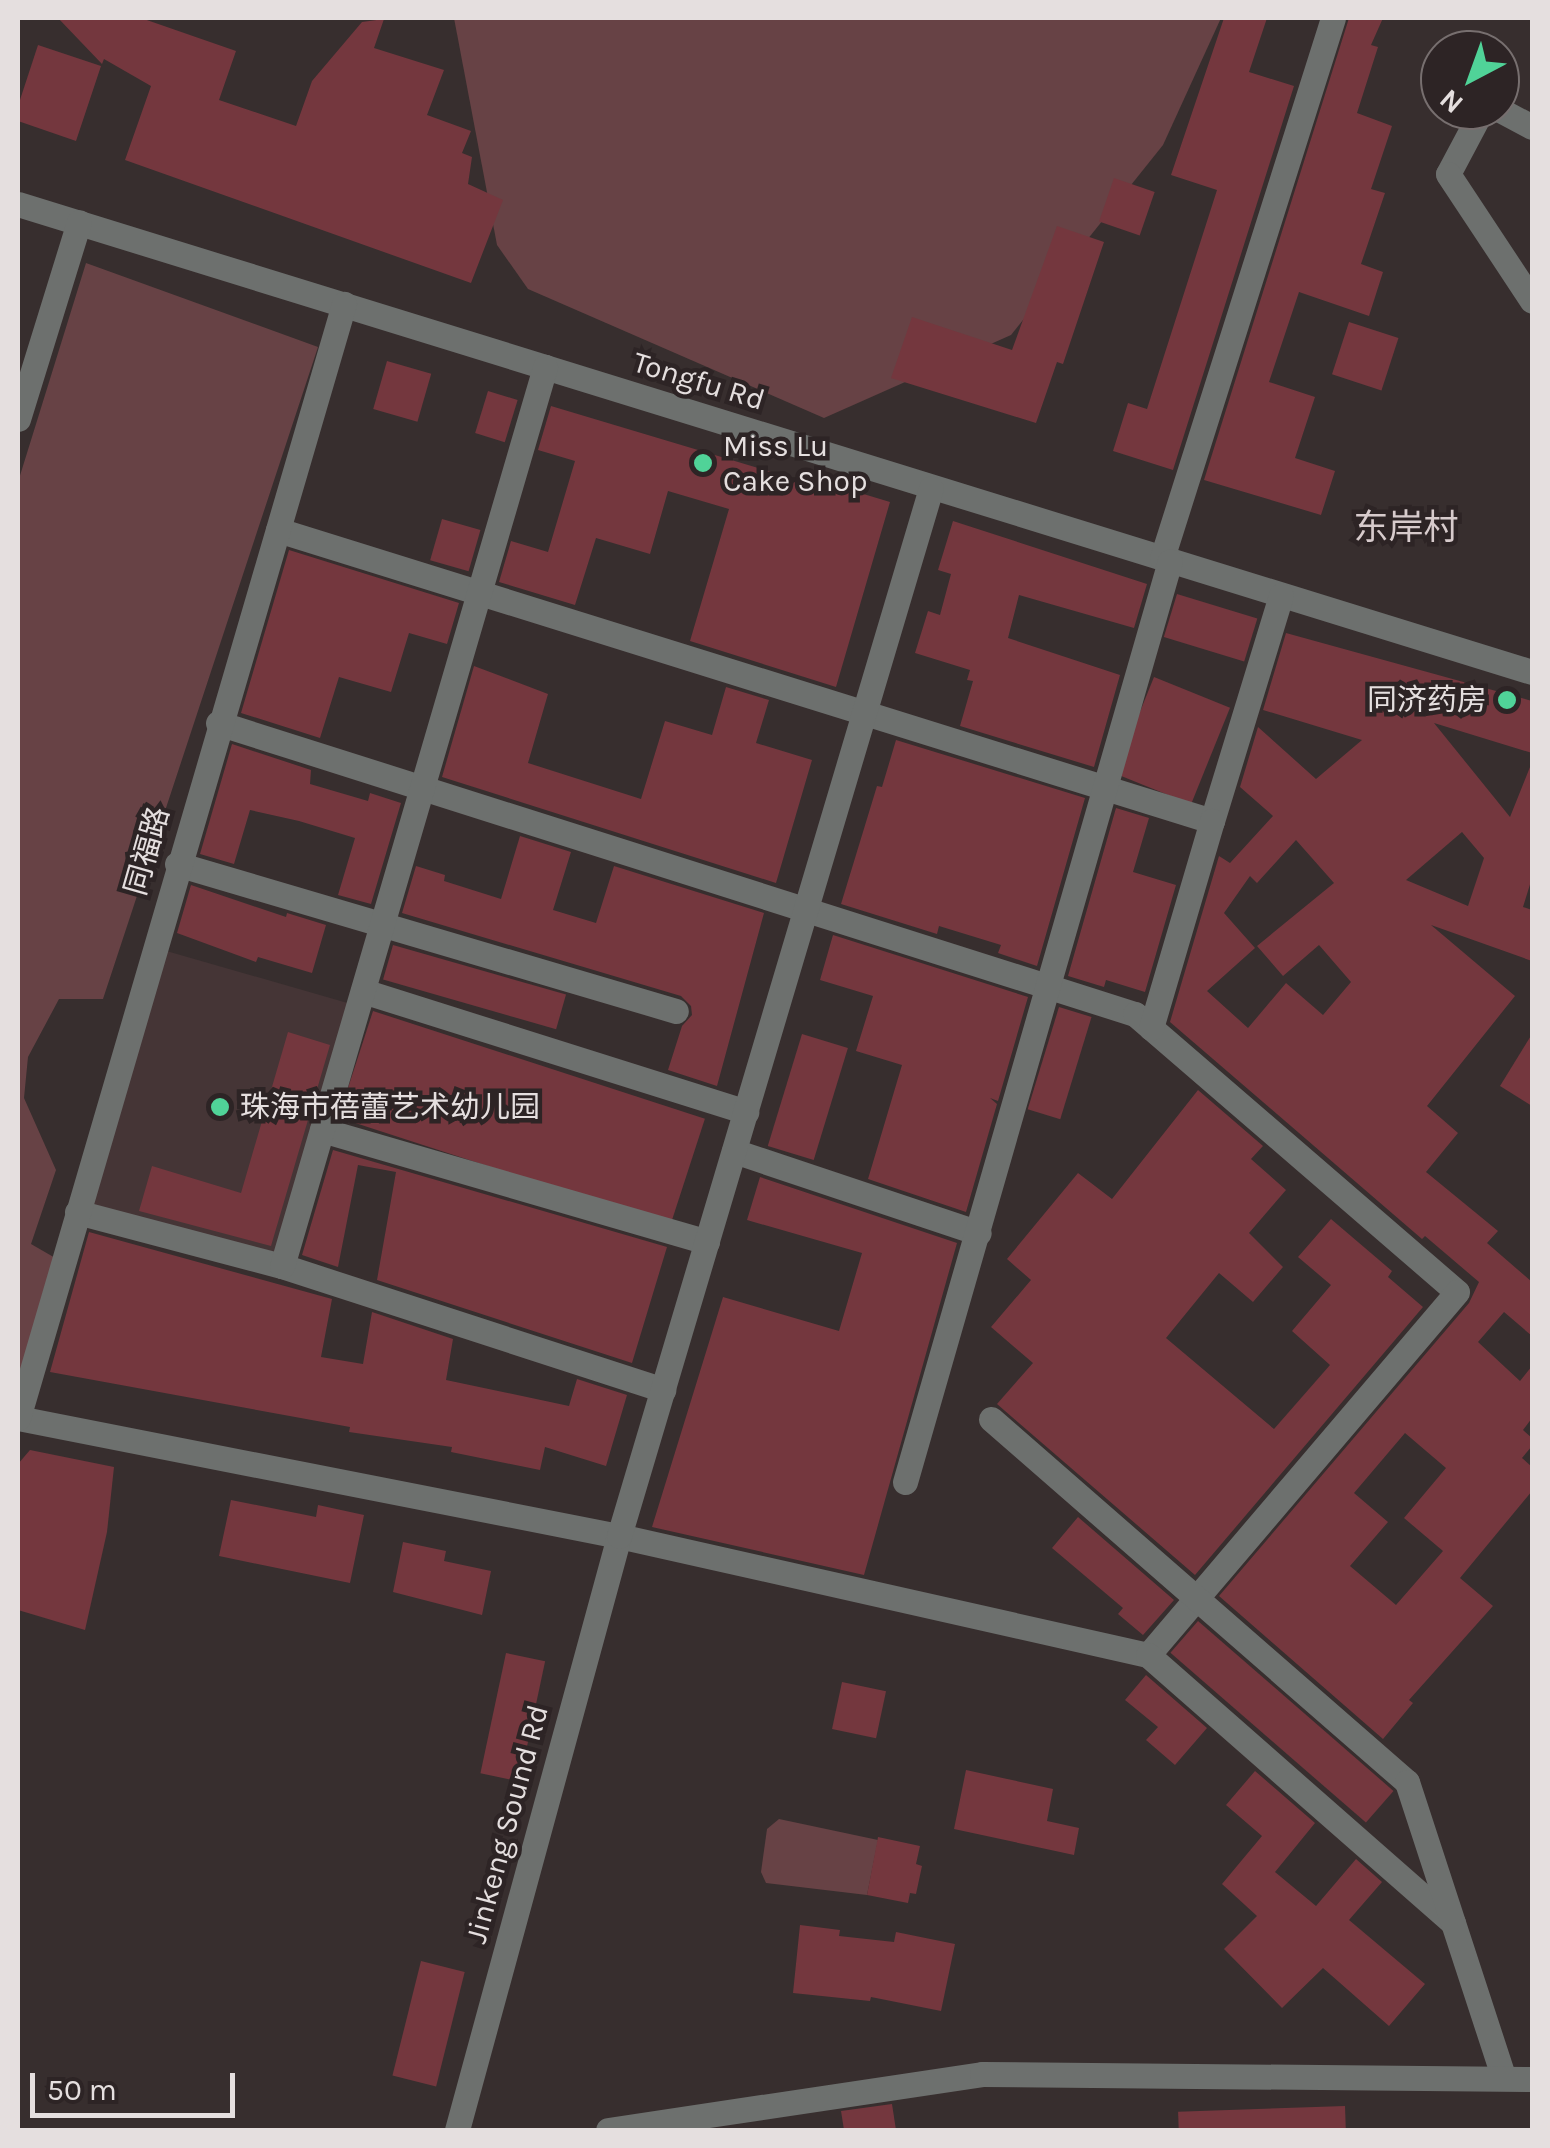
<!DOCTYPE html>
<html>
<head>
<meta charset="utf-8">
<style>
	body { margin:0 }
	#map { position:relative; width:1550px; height:2148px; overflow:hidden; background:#372e2e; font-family:Karla,"Noto Sans SC",sans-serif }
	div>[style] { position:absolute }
	.built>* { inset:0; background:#453536; transform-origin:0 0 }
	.green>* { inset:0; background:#674245 }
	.building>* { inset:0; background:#74373e; transform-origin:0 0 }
	.minor>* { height:25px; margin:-12.5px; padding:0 12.5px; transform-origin:12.5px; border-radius:12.5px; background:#6d706e }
	.dots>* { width:28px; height:28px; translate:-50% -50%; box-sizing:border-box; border:5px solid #2d2425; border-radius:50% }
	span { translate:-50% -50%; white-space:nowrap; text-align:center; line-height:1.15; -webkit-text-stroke:9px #2d2425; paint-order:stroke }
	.street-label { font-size:30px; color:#e5dfdf }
	.poi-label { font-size:30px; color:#e5dfdf }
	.left { translate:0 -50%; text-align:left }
	.right { translate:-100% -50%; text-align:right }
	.quarter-label { font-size:35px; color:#d7cbcc }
	.frame { position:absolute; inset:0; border:20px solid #e5dfdf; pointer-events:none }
	.north { position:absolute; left:1420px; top:30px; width:100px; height:100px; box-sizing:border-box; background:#2d2425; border:2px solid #776f6f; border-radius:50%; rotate:221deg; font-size:28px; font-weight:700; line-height:40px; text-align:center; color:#e5dfdf }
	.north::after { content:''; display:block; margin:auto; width:35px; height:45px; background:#50d398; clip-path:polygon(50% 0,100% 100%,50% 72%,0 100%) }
	.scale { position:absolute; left:30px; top:2073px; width:205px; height:45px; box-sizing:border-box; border:5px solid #e5dfdf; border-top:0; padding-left:12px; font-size:30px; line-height:35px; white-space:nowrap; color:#e5dfdf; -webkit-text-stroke:8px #2d2425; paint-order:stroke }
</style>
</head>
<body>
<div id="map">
	<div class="built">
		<div style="left:163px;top:950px;width:192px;height:270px;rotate:16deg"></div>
	</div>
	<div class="green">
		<div style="clip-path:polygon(454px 18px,1221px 18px,1163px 145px,1011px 335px,824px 418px,528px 289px,497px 245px)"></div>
		<div style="clip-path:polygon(86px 263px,318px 347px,103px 999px,59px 999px,28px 1057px,24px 1098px,56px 1170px,31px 1244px,57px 1259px,18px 1384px,18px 482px)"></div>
		<div style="clip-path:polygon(779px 1819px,878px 1840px,867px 1895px,766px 1883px,761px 1872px,767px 1829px)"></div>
	</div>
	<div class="building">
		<div style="clip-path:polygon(58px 18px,141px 18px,236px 51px,219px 100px,296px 126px,312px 81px,362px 22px,384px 19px,374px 48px,444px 70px,427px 115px,471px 131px,462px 153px,472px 157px,468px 184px,503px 200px,471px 283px,125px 160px,151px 86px,104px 59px,102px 64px)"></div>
		<div style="clip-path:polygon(1224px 18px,1267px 18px,1249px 72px,1294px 86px,1173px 470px,1113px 451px,1128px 403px,1147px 409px,1217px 190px,1171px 175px)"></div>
		<div style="clip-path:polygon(1349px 18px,1383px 18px,1371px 45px,1378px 47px,1357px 113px,1392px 126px,1371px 189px,1385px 193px,1361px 264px,1383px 272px,1369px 316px,1299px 292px,1269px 382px,1315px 397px,1295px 458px,1335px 471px,1321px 515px,1204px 480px)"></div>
		<div style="clip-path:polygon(38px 45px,101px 66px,76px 141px,18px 121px,18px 106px)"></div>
		<div style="left:1114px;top:178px;width:43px;height:46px;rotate:19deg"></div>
		<div style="clip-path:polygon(1057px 226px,1104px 242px,1063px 364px,1057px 362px,1036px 423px,891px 378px,912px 317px,1012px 350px)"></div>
		<div style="left:1349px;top:322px;width:52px;height:55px;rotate:18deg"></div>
		<div style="left:387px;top:361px;width:46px;height:50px;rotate:16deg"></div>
		<div style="left:488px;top:391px;width:31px;height:44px;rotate:17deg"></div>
		<div style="clip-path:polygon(551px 406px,835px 491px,837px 486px,890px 502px,836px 687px,690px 641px,729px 509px,668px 491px,650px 554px,596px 538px,575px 605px,499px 582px,511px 541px,548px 552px,575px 461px,538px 450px)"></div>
		<div style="left:442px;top:519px;width:40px;height:43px;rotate:16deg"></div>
		<div style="clip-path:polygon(953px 521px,1147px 584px,1134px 628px,1019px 595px,1008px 638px,1120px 675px,1094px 767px,960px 726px,973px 681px,967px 680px,970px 670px,915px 653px,928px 611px,940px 615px,951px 574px,938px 570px)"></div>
		<div style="clip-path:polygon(289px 550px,459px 603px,447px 644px,409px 633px,391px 692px,339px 677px,320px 738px,241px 713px)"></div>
		<div style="left:1177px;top:594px;width:84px;height:45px;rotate:17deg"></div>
		<div style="clip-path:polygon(evenodd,1286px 633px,1532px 701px,1532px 753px,1434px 723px,1510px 817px,1532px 762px,1532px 878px,1523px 907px,1532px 910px,1532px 961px,1431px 925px,1515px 996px,1427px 1106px,1458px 1133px,1426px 1172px,1498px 1231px,1487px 1243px,1532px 1282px,1532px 1336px,1504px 1312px,1478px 1342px,1520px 1381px,1532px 1366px,1532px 1418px,1523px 1430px,1532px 1438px,1532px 1446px,1522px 1458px,1532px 1467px,1532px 1491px,1460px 1578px,1493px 1606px,1409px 1700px,1413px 1703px,1383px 1739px,1219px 1596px,1469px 1303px,1479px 1282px,1425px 1236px,1422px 1239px,1170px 1022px,1219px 856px,1230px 863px,1273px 816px,1240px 787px,1258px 727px,1316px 779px,1362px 740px,1263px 710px,1286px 633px,1462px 832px,1484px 858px,1468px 906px,1406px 880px,1462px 832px,1286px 633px,1296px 840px,1334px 883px,1257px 946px,1283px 976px,1319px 945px,1351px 982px,1323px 1015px,1286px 983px,1248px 1028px,1207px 991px,1255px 948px,1224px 913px,1250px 876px,1257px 883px,1296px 840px,1286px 633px,1405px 1433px,1446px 1468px,1404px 1518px,1443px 1551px,1396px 1605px,1350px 1566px,1388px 1522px,1354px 1493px,1405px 1433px)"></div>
		<div style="clip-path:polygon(474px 666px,548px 694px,528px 763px,641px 799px,665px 721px,712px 735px,726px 687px,769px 700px,756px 743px,812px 760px,776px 883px,442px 777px)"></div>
		<div style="left:1154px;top:677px;width:82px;height:104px;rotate:22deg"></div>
		<div style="clip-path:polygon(896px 740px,1085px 798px,1037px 966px,998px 953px,1001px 945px,939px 926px,937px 934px,841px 904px,877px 786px,882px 787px)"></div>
		<div style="clip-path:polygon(232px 744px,311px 770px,310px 784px,368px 801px,370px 793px,401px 803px,371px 904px,338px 895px,355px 838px,299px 821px,250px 810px,234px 864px,200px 854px)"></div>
		<div style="clip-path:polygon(1116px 808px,1149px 818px,1133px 872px,1176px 885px,1145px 992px,1106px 980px,1104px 987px,1068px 976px)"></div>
		<div style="clip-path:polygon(520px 836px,571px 852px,553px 910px,596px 923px,614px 866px,764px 913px,717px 1086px,668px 1070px,682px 1026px,692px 1015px,691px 1006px,681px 996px,402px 913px,416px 866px,445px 875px,444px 881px,501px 899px)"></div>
		<div style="clip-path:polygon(191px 885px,286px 917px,287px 913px,326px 925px,312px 973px,258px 957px,256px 962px,177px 933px)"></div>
		<div style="clip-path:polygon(833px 935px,1028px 997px,998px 1101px,990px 1098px,997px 1104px,966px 1212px,868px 1179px,902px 1065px,856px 1051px,873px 996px,820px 980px)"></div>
		<div style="left:393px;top:945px;width:180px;height:36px;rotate:16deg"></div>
		<div style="left:1059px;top:1007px;width:34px;height:107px;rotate:17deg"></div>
		<div style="left:373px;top:1011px;width:349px;height:112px;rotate:18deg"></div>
		<div style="clip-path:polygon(288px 1032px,330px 1045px,271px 1246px,139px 1211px,152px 1166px,241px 1193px)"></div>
		<div style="left:802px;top:1034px;width:48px;height:117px;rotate:17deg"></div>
		<div style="clip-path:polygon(1532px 1034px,1532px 1106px,1500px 1086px)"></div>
		<div style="clip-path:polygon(1198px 1090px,1263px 1146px,1251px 1159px,1286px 1190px,1249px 1233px,1283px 1267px,1253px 1302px,1219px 1273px,1166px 1338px,1274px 1429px,1330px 1365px,1292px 1331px,1331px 1285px,1298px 1257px,1331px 1219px,1392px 1271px,1388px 1277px,1423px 1307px,1195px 1575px,997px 1404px,1033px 1363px,991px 1327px,1031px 1280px,1007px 1259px,1078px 1173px,1112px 1199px)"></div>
		<div style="clip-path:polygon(333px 1150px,667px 1247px,632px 1363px,377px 1280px,396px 1172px,358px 1165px,338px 1267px,302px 1255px)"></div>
		<div style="clip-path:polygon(760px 1177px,957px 1243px,864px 1575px,652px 1527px,723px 1297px,839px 1331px,862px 1253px,747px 1220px)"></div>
		<div style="clip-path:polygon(89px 1232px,332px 1299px,321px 1357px,363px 1364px,372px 1312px,453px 1339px,446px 1380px,569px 1406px,577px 1379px,627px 1395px,606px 1466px,545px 1447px,540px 1470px,451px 1452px,452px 1447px,349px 1432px,350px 1427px,50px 1372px)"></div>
		<div style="clip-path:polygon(30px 1450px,114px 1467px,107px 1532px,85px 1630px,18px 1610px,18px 1464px)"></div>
		<div style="clip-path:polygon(231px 1500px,316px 1517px,318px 1505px,364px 1515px,350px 1583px,219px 1556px)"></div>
		<div style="clip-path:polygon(1078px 1517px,1174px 1600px,1143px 1635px,1118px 1614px,1123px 1608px,1052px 1548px)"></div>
		<div style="clip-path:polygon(403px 1542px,446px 1551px,444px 1561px,491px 1571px,482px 1615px,393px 1592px)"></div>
		<div style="left:1198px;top:1621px;width:259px;height:42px;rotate:41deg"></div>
		<div style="left:506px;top:1653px;width:40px;height:123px;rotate:12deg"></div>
		<div style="clip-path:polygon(1146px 1675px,1207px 1728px,1175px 1765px,1146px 1740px,1158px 1727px,1125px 1700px)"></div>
		<div style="left:842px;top:1682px;width:45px;height:48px;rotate:12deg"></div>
		<div style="clip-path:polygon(966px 1770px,1053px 1789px,1047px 1821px,1079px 1828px,1074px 1855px,954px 1829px)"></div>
		<div style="clip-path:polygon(1255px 1771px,1315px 1823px,1275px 1872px,1316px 1906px,1356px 1859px,1382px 1882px,1349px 1920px,1425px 1984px,1389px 2026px,1323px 1968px,1282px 2008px,1224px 1949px,1257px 1916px,1222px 1884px,1262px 1836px,1226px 1805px)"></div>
		<div style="clip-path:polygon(878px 1837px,920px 1846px,916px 1864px,922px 1866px,916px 1894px,910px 1893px,908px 1903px,867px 1895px)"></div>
		<div style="clip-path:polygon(800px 1925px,840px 1930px,839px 1936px,894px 1942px,896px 1932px,955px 1944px,941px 2011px,871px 1997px,870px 2001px,793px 1993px)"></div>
		<div style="left:421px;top:1961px;width:45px;height:118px;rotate:14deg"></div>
		<div style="clip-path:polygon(892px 2104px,896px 2130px,844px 2130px,841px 2111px)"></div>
		<div style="left:1345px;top:2106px;width:24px;height:167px;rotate:88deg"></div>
	</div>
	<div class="minor">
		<div style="left:1482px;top:110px;width:72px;rotate:118deg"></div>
		<div style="left:1448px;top:174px;width:152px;rotate:56.5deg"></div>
		<div style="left:1500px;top:110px;width:36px;rotate:28deg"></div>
		<div style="left:18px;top:204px;width:1585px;rotate:17.18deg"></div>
		<div style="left:18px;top:419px;width:206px;rotate:-72.8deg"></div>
		<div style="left:278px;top:530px;width:978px;rotate:17.31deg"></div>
		<div style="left:1212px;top:821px;width:236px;rotate:-73deg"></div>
		<div style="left:1162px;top:558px;width:566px;rotate:-72.43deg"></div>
		<div style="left:218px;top:723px;width:962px;rotate:17.61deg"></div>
		<div style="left:1135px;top:1014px;width:425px;rotate:40.8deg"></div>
		<div style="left:1457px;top:1292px;width:477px;rotate:130.4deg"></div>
		<div style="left:177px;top:864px;width:520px;rotate:16.41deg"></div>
		<div style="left:363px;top:991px;width:402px;rotate:17.5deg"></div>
		<div style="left:1151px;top:1028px;width:216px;rotate:-73.6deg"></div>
		<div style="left:322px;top:1130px;width:401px;rotate:16.2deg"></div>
		<div style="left:734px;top:1151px;width:258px;rotate:18.5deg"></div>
		<div style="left:77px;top:1212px;width:212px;rotate:14.8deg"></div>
		<div style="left:282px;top:1266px;width:401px;rotate:18deg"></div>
		<div style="left:282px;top:1266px;width:937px;rotate:-73.69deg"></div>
		<div style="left:18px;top:1418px;width:612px;rotate:11.11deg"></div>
		<div style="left:619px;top:1536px;width:542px;rotate:12.68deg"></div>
		<div style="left:1148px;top:1655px;width:406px;rotate:41.3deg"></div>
		<div style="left:18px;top:1418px;width:1161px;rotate:-73.69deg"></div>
		<div style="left:991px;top:1419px;width:552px;rotate:41.11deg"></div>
		<div style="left:1407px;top:1782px;width:311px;rotate:71.9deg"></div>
		<div style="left:905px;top:1482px;width:958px;rotate:-73.95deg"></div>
		<div style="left:457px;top:2130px;width:616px;rotate:-74.74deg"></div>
		<div style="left:619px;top:1536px;width:1093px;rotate:-73.42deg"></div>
		<div style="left:608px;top:2130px;width:378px;rotate:-8.5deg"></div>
		<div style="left:982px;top:2074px;width:550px;rotate:0.52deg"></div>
	</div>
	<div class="dots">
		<div style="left:703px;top:463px;background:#50d398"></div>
		<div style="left:1507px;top:700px;background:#50d398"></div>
		<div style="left:220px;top:1107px;background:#50d398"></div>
	</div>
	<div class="street-label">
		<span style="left:699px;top:381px;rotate:17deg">Tongfu Rd</span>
		<span style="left:147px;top:851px;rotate:-74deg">同福路</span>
		<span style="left:507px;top:1824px;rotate:-75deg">Jinkeng Sound Rd</span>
	</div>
	<div class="poi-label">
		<span class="left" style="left:723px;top:463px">Miss Lu<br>Cake Shop</span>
		<span class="right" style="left:1487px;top:700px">同济药房</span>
		<span class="left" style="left:240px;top:1107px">珠海市蓓蕾艺术幼儿园</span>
	</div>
	<div class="quarter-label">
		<span style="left:1406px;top:528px">东岸村</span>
	</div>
	<div class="frame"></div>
	<div class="north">N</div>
	<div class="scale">50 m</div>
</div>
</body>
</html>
